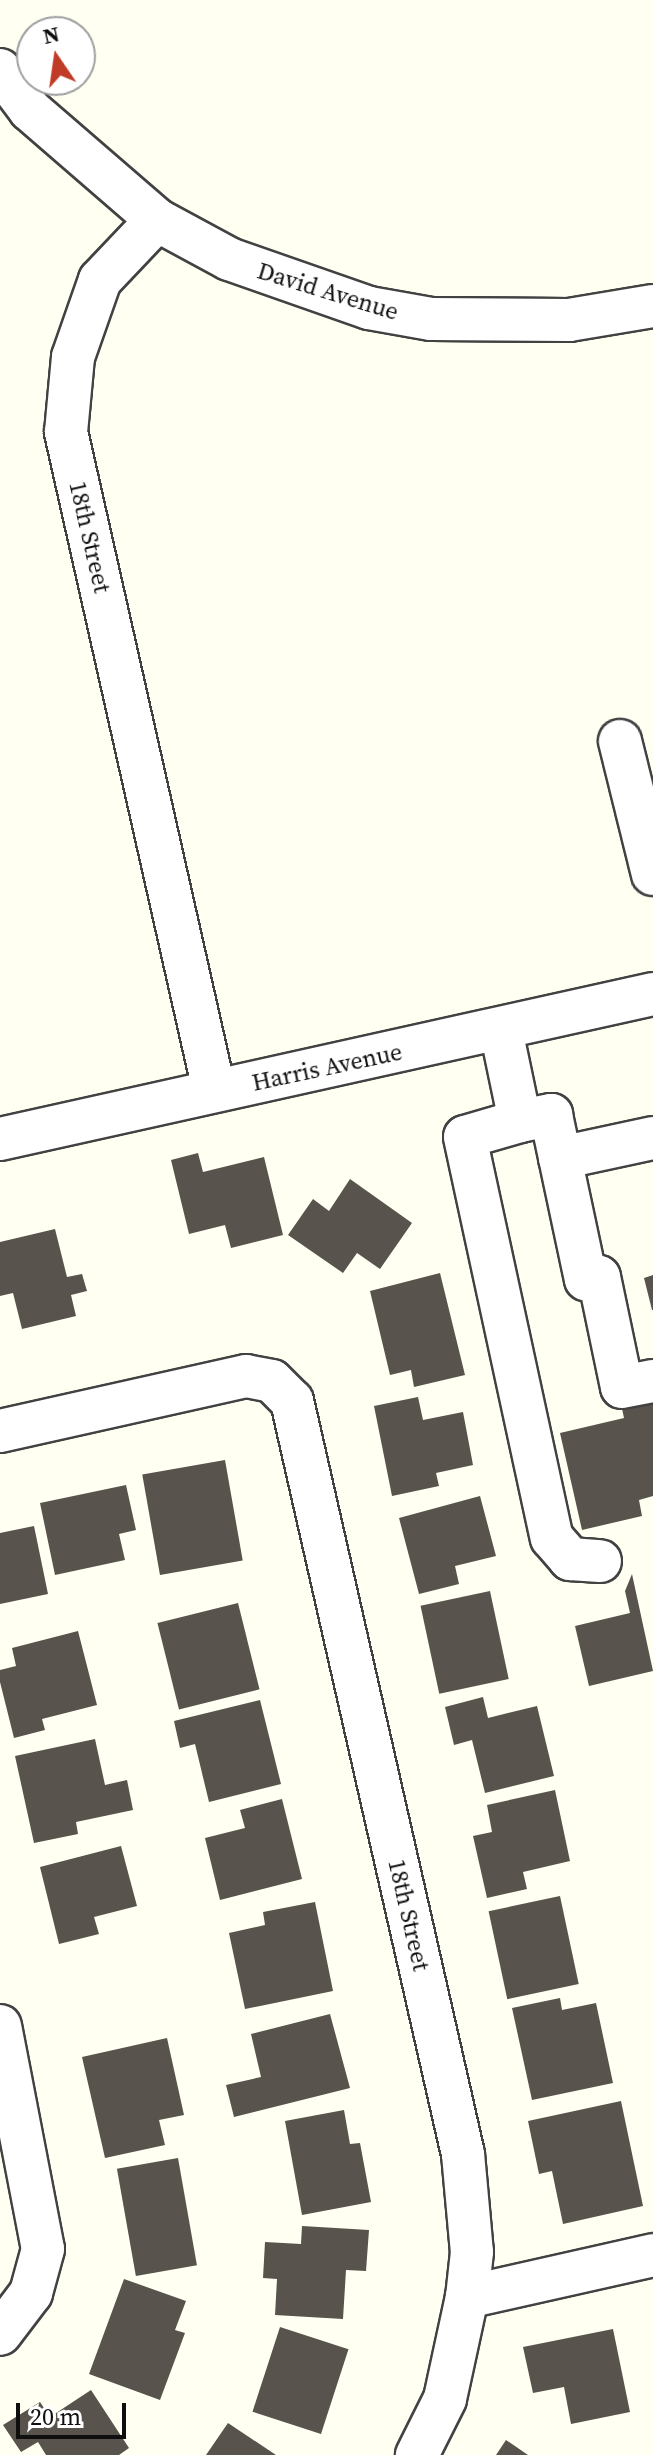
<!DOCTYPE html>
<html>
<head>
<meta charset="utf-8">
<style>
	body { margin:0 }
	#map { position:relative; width:653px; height:2455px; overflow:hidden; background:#fffff2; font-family:"Source Serif 4",serif }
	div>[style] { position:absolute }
	.building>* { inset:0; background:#58534c; transform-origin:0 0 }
	.roads { filter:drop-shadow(2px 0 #424242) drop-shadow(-2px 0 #424242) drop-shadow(0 2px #424242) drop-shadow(0 -2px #424242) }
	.minor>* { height:42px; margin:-21px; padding:0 21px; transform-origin:21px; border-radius:21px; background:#fff }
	span { translate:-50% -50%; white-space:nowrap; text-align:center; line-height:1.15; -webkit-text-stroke:8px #fff; paint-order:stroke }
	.street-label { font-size:24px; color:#0f0f0f }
	.north { position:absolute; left:16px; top:16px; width:80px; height:80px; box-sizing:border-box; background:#fff; border:2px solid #9f9f9f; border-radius:50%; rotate:347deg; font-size:22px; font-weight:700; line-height:32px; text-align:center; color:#0f0f0f }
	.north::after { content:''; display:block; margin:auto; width:28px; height:36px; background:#c03c27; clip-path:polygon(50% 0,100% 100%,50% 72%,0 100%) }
	.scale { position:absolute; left:16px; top:2403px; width:110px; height:36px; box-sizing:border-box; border:4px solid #0f0f0f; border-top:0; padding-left:10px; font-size:24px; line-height:28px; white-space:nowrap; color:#0f0f0f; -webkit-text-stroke:6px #fff; paint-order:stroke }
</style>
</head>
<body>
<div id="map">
	<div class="building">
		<div style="clip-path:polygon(198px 1153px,203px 1172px,264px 1157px,283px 1235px,231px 1248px,225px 1225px,189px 1234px,171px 1160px)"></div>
		<div style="clip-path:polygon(350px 1179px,412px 1223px,380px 1269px,357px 1253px,343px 1273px,288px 1235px,313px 1199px,329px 1211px)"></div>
		<div style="clip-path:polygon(55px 1229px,67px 1277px,82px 1274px,87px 1291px,71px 1295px,76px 1316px,22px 1329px,13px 1293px,0 1296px,0 1242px)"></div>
		<div style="clip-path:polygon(440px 1273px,465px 1375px,414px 1387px,411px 1370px,390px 1375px,370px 1291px)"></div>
		<div style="clip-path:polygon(653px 1275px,653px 1310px,652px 1310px,644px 1278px)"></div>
		<div style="clip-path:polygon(418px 1397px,423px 1420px,463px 1412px,473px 1465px,436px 1473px,439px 1486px,392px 1496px,374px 1406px)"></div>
		<div style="clip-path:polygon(653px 1397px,653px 1496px,639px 1500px,642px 1516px,582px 1530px,560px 1433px,624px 1418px,621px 1404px)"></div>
		<div style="left:225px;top:1460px;width:102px;height:84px;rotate:80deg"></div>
		<div style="clip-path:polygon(126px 1485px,136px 1530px,119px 1534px,125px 1560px,55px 1575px,40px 1503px)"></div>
		<div style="clip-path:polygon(480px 1496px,496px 1556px,455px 1566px,459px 1584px,419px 1594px,399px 1518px)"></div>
		<div style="clip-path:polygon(34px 1526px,48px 1594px,0 1604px,0 1533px)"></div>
		<div style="clip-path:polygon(632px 1574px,653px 1671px,589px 1686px,575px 1626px,630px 1613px,625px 1591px)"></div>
		<div style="left:490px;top:1591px;width:90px;height:71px;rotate:78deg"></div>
		<div style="left:238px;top:1603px;width:89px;height:83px;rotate:76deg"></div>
		<div style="clip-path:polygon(78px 1631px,97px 1705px,42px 1719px,45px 1730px,14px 1738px,0 1682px,0 1670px,16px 1666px,12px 1648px)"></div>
		<div style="clip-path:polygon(483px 1697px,488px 1718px,537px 1706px,554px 1776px,485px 1793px,472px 1740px,454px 1745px,445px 1707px)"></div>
		<div style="clip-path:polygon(260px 1700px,281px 1784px,209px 1802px,195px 1744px,180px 1748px,174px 1721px)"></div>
		<div style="clip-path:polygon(95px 1739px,105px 1785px,127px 1780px,133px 1810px,76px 1822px,78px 1834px,34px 1843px,15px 1756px)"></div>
		<div style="clip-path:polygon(555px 1790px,570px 1861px,523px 1872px,527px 1889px,487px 1898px,473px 1836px,492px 1832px,487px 1805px)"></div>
		<div style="clip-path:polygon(282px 1799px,302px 1879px,220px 1900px,205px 1838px,245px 1828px,240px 1810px)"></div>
		<div style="clip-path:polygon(121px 1846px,137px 1906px,94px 1917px,99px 1934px,59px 1944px,40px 1867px)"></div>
		<div style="left:560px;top:1896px;width:90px;height:73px;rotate:78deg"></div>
		<div style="clip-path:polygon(315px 1902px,333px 1991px,245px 2009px,229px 1933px,265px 1925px,263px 1912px)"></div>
		<div style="clip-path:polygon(560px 1998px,562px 2010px,596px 2003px,613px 2083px,532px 2100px,512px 2008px)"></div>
		<div style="clip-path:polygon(330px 2014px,350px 2088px,234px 2117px,226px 2085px,261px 2077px,251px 2034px)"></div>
		<div style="clip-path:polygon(167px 2038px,184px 2115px,159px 2120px,165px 2145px,105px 2158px,82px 2057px)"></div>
		<div style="clip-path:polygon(621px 2101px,643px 2206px,563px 2224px,552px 2171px,539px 2174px,528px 2121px)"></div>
		<div style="clip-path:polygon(344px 2110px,350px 2144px,360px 2143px,371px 2202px,302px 2215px,285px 2121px)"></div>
		<div style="left:178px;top:2158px;width:109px;height:62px;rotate:80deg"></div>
		<div style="clip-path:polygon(302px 2226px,369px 2230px,366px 2271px,346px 2270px,343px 2319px,275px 2315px,277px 2279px,263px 2278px,265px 2242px,301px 2244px)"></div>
		<div style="clip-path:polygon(124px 2279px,186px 2301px,175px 2330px,185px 2333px,160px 2400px,89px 2374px)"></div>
		<div style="left:280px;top:2327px;width:72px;height:89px;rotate:18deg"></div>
		<div style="clip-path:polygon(613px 2329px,630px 2412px,571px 2424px,564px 2387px,533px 2393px,523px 2347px)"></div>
		<div style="clip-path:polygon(91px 2390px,129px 2448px,119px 2455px,46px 2455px,38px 2442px,21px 2452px,3px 2425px,40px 2402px,50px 2417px)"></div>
		<div style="clip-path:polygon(228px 2423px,276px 2455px,206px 2455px)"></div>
		<div style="clip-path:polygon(506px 2440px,528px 2455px,496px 2455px)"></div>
	</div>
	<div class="roads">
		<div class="minor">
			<div style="left:0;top:70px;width:50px;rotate:53.1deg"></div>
			<div style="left:30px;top:110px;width:168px;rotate:40.9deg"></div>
			<div style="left:157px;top:220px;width:83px;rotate:133.5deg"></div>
			<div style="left:100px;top:280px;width:82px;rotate:109.3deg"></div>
			<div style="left:73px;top:357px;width:75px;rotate:95.3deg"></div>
			<div style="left:66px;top:432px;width:674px;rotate:77.32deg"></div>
			<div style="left:157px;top:220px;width:82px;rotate:28.4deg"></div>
			<div style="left:229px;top:259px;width:148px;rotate:19.3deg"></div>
			<div style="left:369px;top:308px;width:63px;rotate:10.1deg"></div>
			<div style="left:431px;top:319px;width:138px;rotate:0.4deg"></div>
			<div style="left:569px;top:320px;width:85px;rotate:-9.5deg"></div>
			<div style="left:620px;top:741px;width:137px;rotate:76.1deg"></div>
			<div style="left:501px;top:1030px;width:93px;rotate:78.2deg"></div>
			<div style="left:520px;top:1121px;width:32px;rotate:-11deg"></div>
			<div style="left:551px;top:1115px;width:168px;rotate:78deg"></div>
			<div style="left:586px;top:1279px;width:13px;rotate:-9deg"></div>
			<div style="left:599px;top:1277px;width:112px;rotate:78.2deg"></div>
			<div style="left:622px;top:1387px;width:32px;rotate:-11deg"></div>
			<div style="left:520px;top:1121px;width:57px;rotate:163.8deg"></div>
			<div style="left:465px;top:1137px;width:410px;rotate:77.8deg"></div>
			<div style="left:552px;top:1538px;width:28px;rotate:49deg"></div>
			<div style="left:570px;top:1559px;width:30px;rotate:4deg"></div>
			<div style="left:0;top:1139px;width:669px;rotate:-12.52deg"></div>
			<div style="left:560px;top:1158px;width:95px;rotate:-12.1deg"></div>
			<div style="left:0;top:1431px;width:252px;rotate:-12.6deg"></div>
			<div style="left:246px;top:1376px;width:26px;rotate:11deg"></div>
			<div style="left:272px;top:1381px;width:28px;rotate:45deg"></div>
			<div style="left:292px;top:1401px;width:772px;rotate:77.21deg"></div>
			<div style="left:463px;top:2154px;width:98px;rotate:84.8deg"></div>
			<div style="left:472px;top:2252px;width:45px;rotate:96.3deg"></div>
			<div style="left:467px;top:2297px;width:104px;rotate:102.2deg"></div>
			<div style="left:445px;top:2399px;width:63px;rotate:116.6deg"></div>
			<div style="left:0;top:2026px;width:227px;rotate:79.1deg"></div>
			<div style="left:43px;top:2249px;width:46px;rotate:105.3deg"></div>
			<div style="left:31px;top:2293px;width:51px;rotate:127.1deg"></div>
			<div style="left:467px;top:2297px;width:191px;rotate:-12.7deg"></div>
		</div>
	</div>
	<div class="street-label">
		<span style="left:328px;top:291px;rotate:17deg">David Avenue</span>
		<span style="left:90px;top:537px;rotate:77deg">18th Street</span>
		<span style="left:327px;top:1067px;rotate:-12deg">Harris Avenue</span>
		<span style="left:409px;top:1915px;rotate:77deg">18th Street</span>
	</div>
	<div class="north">N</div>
	<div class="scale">20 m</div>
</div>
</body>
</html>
